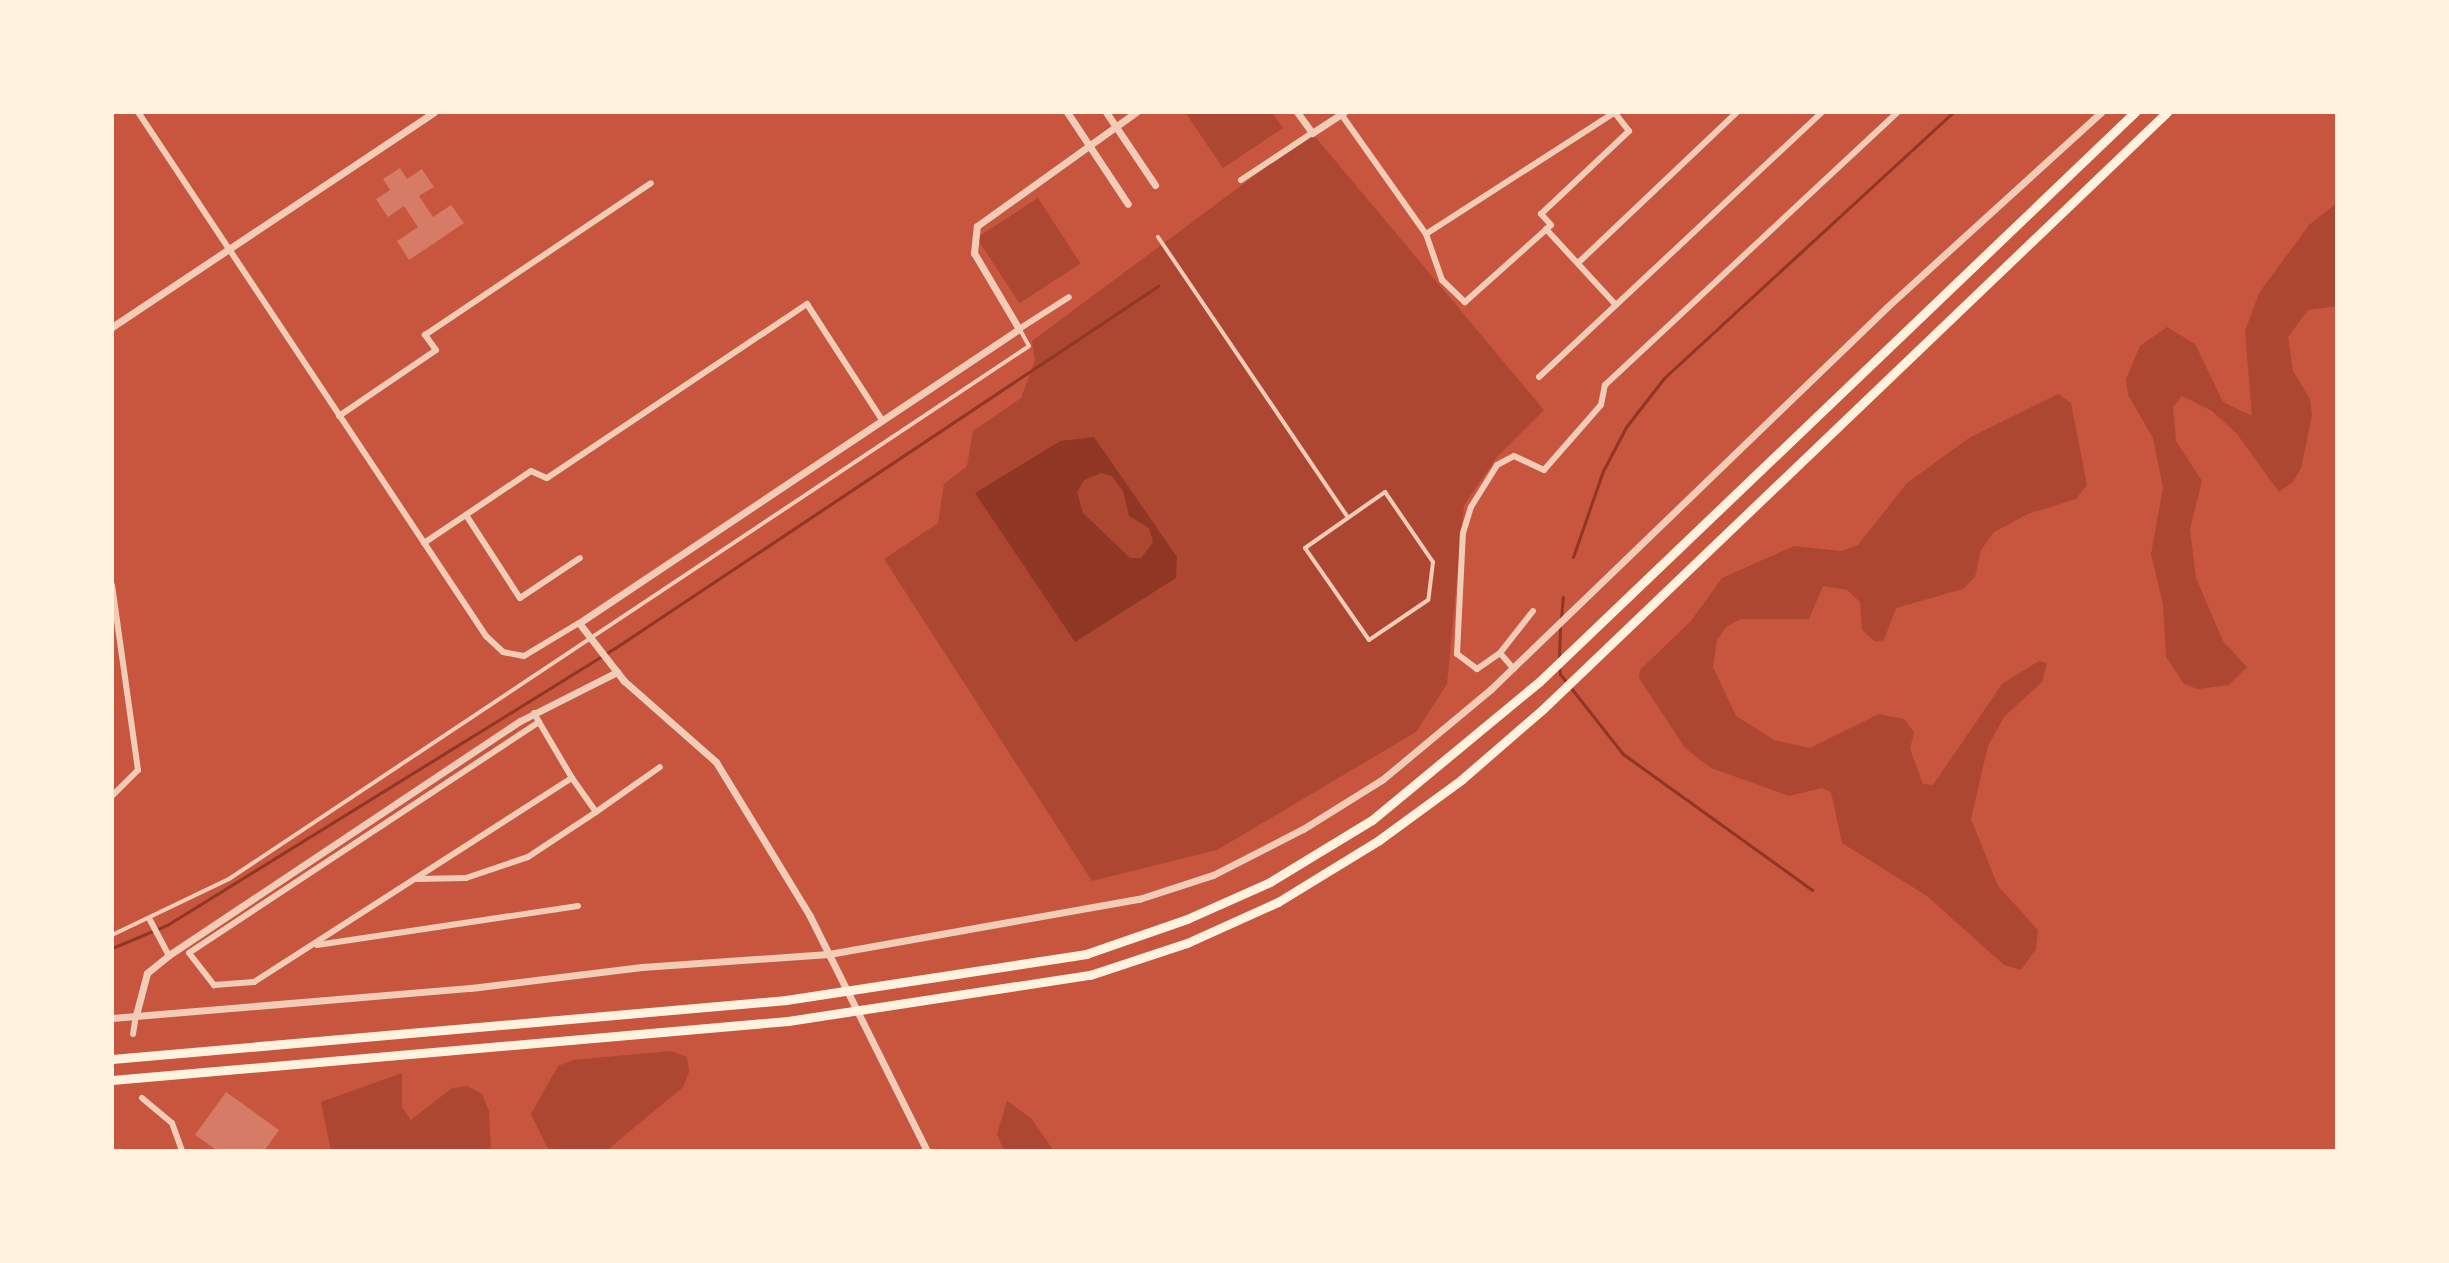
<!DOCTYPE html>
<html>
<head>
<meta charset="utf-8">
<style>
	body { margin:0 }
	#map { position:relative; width:2449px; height:1263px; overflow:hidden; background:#c8553d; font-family:"DejaVu Sans",sans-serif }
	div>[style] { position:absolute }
	.green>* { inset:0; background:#ae4732; transform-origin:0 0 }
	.water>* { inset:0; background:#8f3625 }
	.stream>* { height:3px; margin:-1.5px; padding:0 1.5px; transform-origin:1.5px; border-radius:1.5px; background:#8f3625 }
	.building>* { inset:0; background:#d67c66 }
	.pedestrian>* { height:4px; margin:-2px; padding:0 2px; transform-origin:2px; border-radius:2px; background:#f1ccb7 }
	.minor>* { height:6px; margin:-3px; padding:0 3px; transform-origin:3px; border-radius:3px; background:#f1ccb7 }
	.tertiary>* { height:7px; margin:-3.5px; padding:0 3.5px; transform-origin:3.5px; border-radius:3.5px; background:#f1ccb7 }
	.trunk>* { height:9px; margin:-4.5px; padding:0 4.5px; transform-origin:4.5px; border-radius:4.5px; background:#fff3e0 }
	span { translate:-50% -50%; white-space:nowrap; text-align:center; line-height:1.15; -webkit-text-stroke:8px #fff3e0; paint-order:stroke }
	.frame { position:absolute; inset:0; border:114px solid #fff3e0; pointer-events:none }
</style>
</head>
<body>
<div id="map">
	<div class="green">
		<div style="clip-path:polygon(1185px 112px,1272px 112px,1283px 128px,1223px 168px)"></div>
		<div style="clip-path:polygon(1312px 133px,1544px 410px,1497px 457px,1464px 505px,1447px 684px,1416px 732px,1217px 850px,1092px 881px,884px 559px,938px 523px,944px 484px,967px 466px,973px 431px,1021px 398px,1035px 360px,1032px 341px)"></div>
		<div style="left:1038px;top:198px;width:78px;height:73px;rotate:57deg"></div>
		<div style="clip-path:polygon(2337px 203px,2337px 306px,2308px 310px,2288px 337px,2293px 371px,2310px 399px,2312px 416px,2301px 468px,2293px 482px,2279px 492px,2237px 434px,2212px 411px,2182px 396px,2173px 407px,2176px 441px,2202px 481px,2190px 529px,2196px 578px,2223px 641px,2247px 667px,2229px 685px,2198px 689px,2184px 684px,2166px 657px,2163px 604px,2151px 554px,2163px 488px,2153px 438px,2128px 395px,2126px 379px,2140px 346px,2167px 327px,2195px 344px,2223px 402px,2252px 416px,2245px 331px,2259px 293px,2309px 225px)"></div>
		<div style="clip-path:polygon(2058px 394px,2071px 403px,2087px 485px,2076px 499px,2028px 514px,1994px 532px,1981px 550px,1975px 577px,1963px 589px,1896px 608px,1884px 640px,1875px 642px,1862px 630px,1860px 602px,1847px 590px,1823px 586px,1809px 619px,1741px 619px,1726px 627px,1717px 640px,1713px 667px,1736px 716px,1774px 740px,1810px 748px,1879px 714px,1904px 719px,1914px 732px,1910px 749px,1923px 784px,1933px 785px,2002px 684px,2039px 661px,2047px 663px,2042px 682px,2004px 717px,1988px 746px,1971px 819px,1998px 886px,2038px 930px,2036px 949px,2021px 970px,2004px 965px,1927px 896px,1842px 843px,1831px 792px,1822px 788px,1789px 796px,1711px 768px,1685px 748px,1639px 678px,1640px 670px,1691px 621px,1722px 578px,1794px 546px,1841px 551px,1858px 545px,1907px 483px,1969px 438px)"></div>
		<div style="clip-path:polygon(671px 1051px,687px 1057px,689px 1072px,683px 1087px,606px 1151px,549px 1151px,531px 1114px,558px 1066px,573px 1060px)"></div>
		<div style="clip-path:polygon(402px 1073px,402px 1107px,411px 1120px,452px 1088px,467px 1086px,482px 1094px,489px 1111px,491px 1151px,331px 1151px,321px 1102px)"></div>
		<div style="clip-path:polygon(1007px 1101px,1031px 1118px,1054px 1151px,1004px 1151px,997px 1134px)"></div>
	</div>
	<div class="water">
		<div style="clip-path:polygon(evenodd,1094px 437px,1177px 557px,1176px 578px,1075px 642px,975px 493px,1060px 441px,1094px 437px,1101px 473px,1112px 476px,1123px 491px,1129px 516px,1149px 528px,1153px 542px,1141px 558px,1130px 558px,1083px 513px,1077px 492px,1084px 480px,1101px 473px)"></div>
	</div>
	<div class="stream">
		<div style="left:1573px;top:557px;width:91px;rotate:-70.8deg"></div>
		<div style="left:1603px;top:471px;width:50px;rotate:-62.4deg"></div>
		<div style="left:1626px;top:427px;width:62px;rotate:-52.2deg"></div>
		<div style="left:1664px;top:378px;width:393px;rotate:-42.6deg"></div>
		<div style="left:1561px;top:618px;width:21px;rotate:-85deg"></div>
		<div style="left:1559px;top:658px;width:33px;rotate:-88deg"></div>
		<div style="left:1559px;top:665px;width:9px;rotate:84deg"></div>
		<div style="left:1560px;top:674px;width:102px;rotate:51.8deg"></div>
		<div style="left:1623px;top:754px;width:233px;rotate:35.7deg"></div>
		<div style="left:112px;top:948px;width:60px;rotate:-22.7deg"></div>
		<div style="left:167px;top:925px;width:527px;rotate:-31.73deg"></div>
		<div style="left:615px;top:648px;width:653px;rotate:-33.69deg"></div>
	</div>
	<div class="building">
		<div style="clip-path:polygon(400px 168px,407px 179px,422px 169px,434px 187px,419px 196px,433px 217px,451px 205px,464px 223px,409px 260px,397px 241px,418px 227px,404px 206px,388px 217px,376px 199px,390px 190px,383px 179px)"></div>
		<div style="clip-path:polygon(226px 1092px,279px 1130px,264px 1151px,218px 1151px,195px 1135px)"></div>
	</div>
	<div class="pedestrian">
		<div style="left:1158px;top:237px;width:339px;rotate:55.9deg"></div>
		<div style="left:1385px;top:492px;width:85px;rotate:55.6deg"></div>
		<div style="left:1433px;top:562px;width:38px;rotate:97deg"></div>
		<div style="left:1428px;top:600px;width:71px;rotate:145.9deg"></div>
		<div style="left:1369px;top:640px;width:112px;rotate:-124.8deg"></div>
		<div style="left:1305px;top:548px;width:98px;rotate:-35deg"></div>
		<div style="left:112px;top:935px;width:130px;rotate:-25.6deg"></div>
		<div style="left:229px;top:879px;width:961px;rotate:-33.67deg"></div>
		<div style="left:1029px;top:346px;width:18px;rotate:-119deg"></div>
	</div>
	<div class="minor">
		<div style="left:138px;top:112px;width:629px;rotate:56.41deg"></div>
		<div style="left:486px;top:636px;width:23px;rotate:43deg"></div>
		<div style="left:503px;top:652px;width:21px;rotate:11deg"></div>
		<div style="left:524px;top:656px;width:64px;rotate:-31deg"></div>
		<div style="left:1341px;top:114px;width:147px;rotate:54.7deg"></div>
		<div style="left:1426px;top:234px;width:49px;rotate:70.8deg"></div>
		<div style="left:1442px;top:280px;width:32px;rotate:44deg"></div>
		<div style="left:1465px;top:302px;width:115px;rotate:-41.8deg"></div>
		<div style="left:1551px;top:225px;width:15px;rotate:-132deg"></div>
		<div style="left:1541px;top:214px;width:121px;rotate:-43.3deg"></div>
		<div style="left:1629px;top:131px;width:24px;rotate:-128deg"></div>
		<div style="left:1241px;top:180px;width:85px;rotate:-33.5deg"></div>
		<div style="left:1546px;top:229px;width:103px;rotate:47.4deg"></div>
		<div style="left:1426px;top:234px;width:225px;rotate:-32.8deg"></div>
		<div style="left:1578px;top:263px;width:219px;rotate:-43.5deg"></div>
		<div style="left:1019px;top:329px;width:59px;rotate:-32.6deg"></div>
		<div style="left:1539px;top:377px;width:388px;rotate:-43.1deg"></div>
		<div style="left:339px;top:416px;width:117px;rotate:-34.2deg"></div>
		<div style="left:436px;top:350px;width:19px;rotate:-126deg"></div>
		<div style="left:425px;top:335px;width:272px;rotate:-33.9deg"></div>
		<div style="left:466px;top:515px;width:99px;rotate:57deg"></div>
		<div style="left:520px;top:598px;width:72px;rotate:-33.7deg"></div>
		<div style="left:424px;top:543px;width:129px;rotate:-33.9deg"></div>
		<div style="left:531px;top:471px;width:17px;rotate:24deg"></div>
		<div style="left:547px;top:478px;width:313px;rotate:-33.8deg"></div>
		<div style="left:807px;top:304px;width:138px;rotate:57.1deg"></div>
		<div style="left:112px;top:585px;width:187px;rotate:82deg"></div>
		<div style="left:138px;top:770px;width:37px;rotate:135deg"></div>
		<div style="left:1533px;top:611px;width:53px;rotate:128.2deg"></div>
		<div style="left:1500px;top:653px;width:28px;rotate:145deg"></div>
		<div style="left:1477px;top:669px;width:25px;rotate:-143deg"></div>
		<div style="left:1457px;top:654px;width:121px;rotate:-87.2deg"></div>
		<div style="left:1463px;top:533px;width:27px;rotate:-73deg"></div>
		<div style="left:1471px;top:507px;width:49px;rotate:-58.2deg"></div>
		<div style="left:1497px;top:465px;width:19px;rotate:-28deg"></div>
		<div style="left:1514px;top:456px;width:33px;rotate:25deg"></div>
		<div style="left:1544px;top:470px;width:86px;rotate:-48.8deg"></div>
		<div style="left:1601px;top:405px;width:20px;rotate:-79deg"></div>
		<div style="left:1605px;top:385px;width:400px;rotate:-43deg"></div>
		<div style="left:1500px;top:653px;width:21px;rotate:49deg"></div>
		<div style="left:534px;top:713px;width:10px;rotate:61deg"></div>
		<div style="left:539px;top:722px;width:419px;rotate:146.6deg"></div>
		<div style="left:189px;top:953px;width:41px;rotate:52deg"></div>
		<div style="left:214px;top:985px;width:40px;rotate:-4.3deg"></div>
		<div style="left:254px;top:982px;width:378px;rotate:-32.7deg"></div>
		<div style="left:572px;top:778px;width:65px;rotate:-120.5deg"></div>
		<div style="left:596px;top:812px;width:78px;rotate:-35.1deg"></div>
		<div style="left:417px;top:879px;width:49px;rotate:-1.2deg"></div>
		<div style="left:466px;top:878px;width:65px;rotate:-18.7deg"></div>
		<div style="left:528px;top:857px;width:82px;rotate:-33.5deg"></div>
		<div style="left:596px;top:812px;width:42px;rotate:-125.2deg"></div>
		<div style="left:150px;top:920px;width:40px;rotate:62deg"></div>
		<div style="left:317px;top:945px;width:264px;rotate:-8.5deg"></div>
		<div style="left:133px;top:1034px;width:19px;rotate:-81deg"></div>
		<div style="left:142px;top:1098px;width:39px;rotate:40deg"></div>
		<div style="left:172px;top:1123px;width:30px;rotate:70deg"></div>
	</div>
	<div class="tertiary">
		<div style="left:1067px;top:112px;width:110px;rotate:56.5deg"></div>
		<div style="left:1106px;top:112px;width:88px;rotate:56.1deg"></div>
		<div style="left:1297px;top:112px;width:26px;rotate:54deg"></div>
		<div style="left:1312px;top:133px;width:38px;rotate:-33deg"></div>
		<div style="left:112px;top:327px;width:387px;rotate:-33.7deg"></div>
		<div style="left:136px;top:1015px;width:43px;rotate:-75.3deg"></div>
		<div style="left:147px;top:973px;width:28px;rotate:-39deg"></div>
		<div style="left:169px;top:955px;width:422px;rotate:-33.7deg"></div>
		<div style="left:520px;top:721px;width:109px;rotate:-26.8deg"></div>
		<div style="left:112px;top:1018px;width:360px;rotate:-4.8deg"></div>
		<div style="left:471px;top:988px;width:172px;rotate:-7deg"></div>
		<div style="left:642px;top:967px;width:187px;rotate:-4deg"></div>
		<div style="left:829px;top:954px;width:315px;rotate:-10.1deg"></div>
		<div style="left:1139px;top:899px;width:78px;rotate:-18deg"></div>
		<div style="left:1213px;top:875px;width:101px;rotate:-27.1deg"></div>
		<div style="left:1303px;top:829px;width:94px;rotate:-32deg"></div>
		<div style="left:1383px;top:779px;width:141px;rotate:-39.8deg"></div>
		<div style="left:1491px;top:689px;width:550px;rotate:-43.97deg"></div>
		<div style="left:1887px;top:307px;width:290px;rotate:-42.3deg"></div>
		<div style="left:927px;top:1151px;width:263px;rotate:-116.5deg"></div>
		<div style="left:810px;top:916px;width:180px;rotate:-121.4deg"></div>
		<div style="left:716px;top:762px;width:123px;rotate:-138.6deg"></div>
		<div style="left:624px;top:681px;width:73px;rotate:-127.8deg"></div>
		<div style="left:579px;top:623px;width:529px;rotate:-33.75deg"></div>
		<div style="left:1019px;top:329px;width:88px;rotate:-120.6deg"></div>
		<div style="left:974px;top:253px;width:27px;rotate:-84deg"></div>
		<div style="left:977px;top:226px;width:196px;rotate:-35.6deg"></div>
	</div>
	<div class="trunk">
		<div style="left:112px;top:1059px;width:677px;rotate:-5deg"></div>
		<div style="left:786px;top:1000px;width:304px;rotate:-8.7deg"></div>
		<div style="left:1086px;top:954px;width:107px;rotate:-19.1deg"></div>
		<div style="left:1187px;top:919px;width:91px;rotate:-24deg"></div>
		<div style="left:1270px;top:882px;width:119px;rotate:-31.3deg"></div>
		<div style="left:1372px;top:820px;width:217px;rotate:-39.6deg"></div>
		<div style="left:1539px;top:682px;width:825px;rotate:-43.72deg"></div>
		<div style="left:112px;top:1080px;width:679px;rotate:-4.99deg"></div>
		<div style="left:788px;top:1021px;width:305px;rotate:-8.7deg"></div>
		<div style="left:1090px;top:975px;width:102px;rotate:-18.3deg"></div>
		<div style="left:1187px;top:943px;width:100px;rotate:-24.3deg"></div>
		<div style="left:1278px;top:902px;width:119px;rotate:-31.5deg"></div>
		<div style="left:1379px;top:840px;width:102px;rotate:-36.2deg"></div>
		<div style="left:1461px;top:780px;width:108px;rotate:-40.9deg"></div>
		<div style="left:1543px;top:709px;width:864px;rotate:-43.73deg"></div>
	</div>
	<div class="frame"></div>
</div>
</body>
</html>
